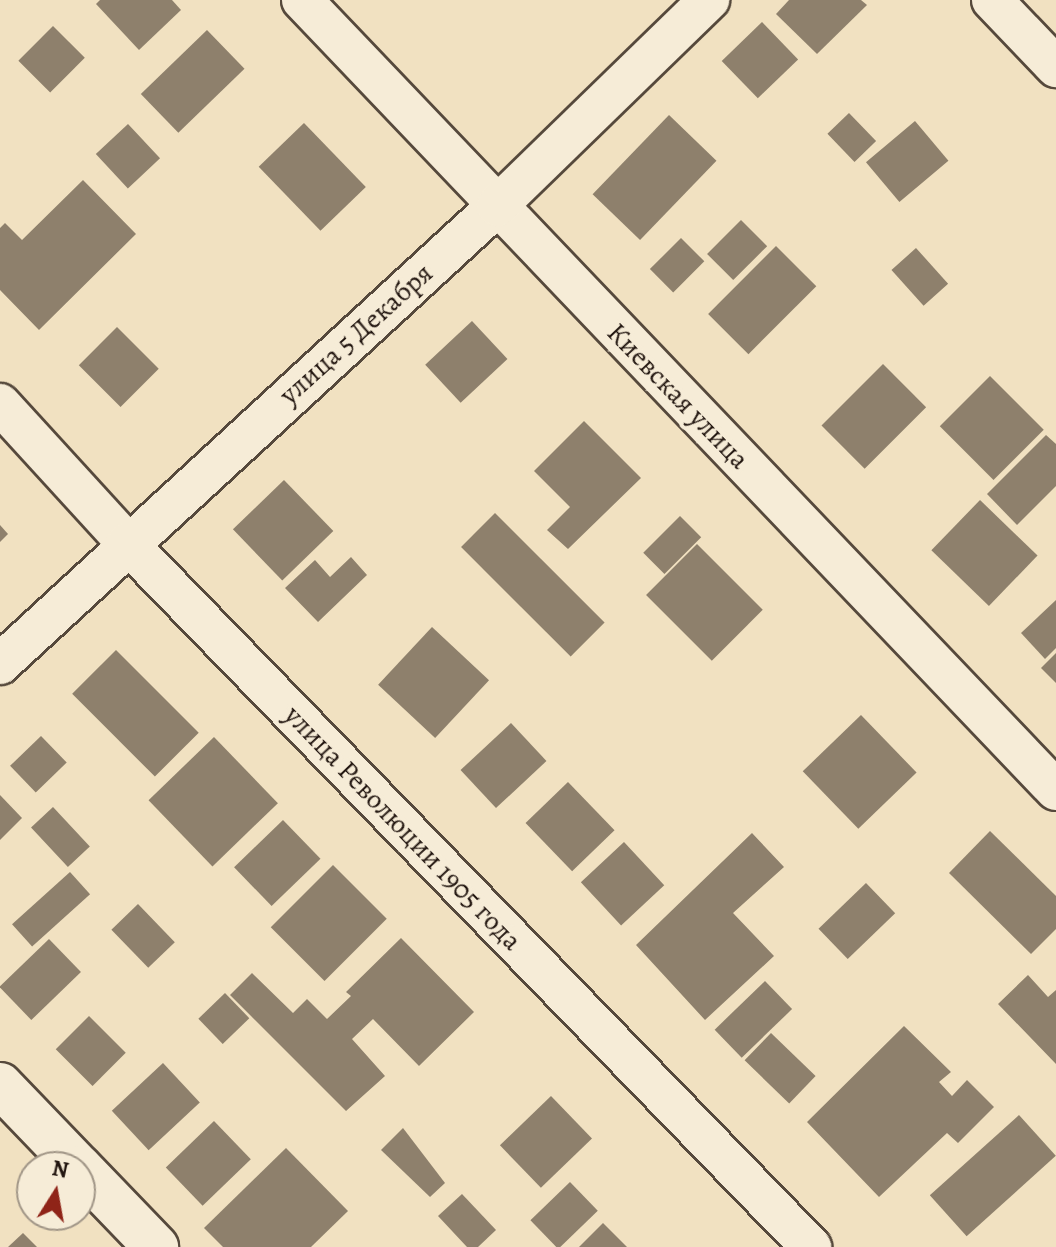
<!DOCTYPE html>
<html>
<head>
<meta charset="utf-8">
<style>
	body { margin:0 }
	#map { position:relative; width:1056px; height:1247px; overflow:hidden; background:#f1e1c1; font-family:Alegreya,serif }
	div>[style] { position:absolute }
	.building>* { inset:0; background:#8e806c; transform-origin:0 0 }
	.roads { filter:drop-shadow(2px 0 #56493c) drop-shadow(-2px 0 #56493c) drop-shadow(0 2px #56493c) drop-shadow(0 -2px #56493c) }
	.street>* { height:40px; margin:-20px; padding:0 20px; transform-origin:20px; border-radius:20px; background:#f6ecd7 }
	.secondary>* { height:44px; margin:-22px; padding:0 22px; transform-origin:22px; border-radius:22px; background:#f6ecd7 }
	span { translate:-50% -50%; white-space:nowrap; text-align:center; line-height:1.15; -webkit-text-stroke:8px #f6ecd7; paint-order:stroke }
	.street-label { font-size:28px; color:#221610 }
	.north { position:absolute; left:16px; top:1151px; width:80px; height:80px; box-sizing:border-box; background:#f6ecd7; border:2px solid #a19687; border-radius:50%; rotate:11deg; font-size:22px; font-weight:700; line-height:32px; text-align:center; color:#221610 }
	.north::after { content:''; display:block; margin:auto; width:28px; height:36px; background:#8f2418; clip-path:polygon(50% 0,100% 100%,50% 72%,0 100%) }
</style>
</head>
<body>
<div id="map">
	<div class="building">
		<div style="clip-path:polygon(100px 0,172px 0,181px 10px,139px 50px,96px 4px)"></div>
		<div style="clip-path:polygon(789px 0,861px 0,867px 5px,817px 54px,776px 14px)"></div>
		<div style="left:762px;top:22px;width:52px;height:56px;rotate:46deg"></div>
		<div style="left:53px;top:26px;width:45px;height:49px;rotate:45deg"></div>
		<div style="left:207px;top:30px;width:54px;height:92px;rotate:46deg"></div>
		<div style="left:849px;top:113px;width:39px;height:30px;rotate:46deg"></div>
		<div style="left:669px;top:115px;width:66px;height:110px;rotate:44deg"></div>
		<div style="left:915px;top:121px;width:52px;height:64px;rotate:50deg"></div>
		<div style="left:304px;top:123px;width:89px;height:63px;rotate:46deg"></div>
		<div style="left:128px;top:124px;width:47px;height:44px;rotate:47deg"></div>
		<div style="clip-path:polygon(83px 180px,136px 234px,39px 330px,0 290px,0 228px,5px 223px,22px 240px)"></div>
		<div style="left:741px;top:220px;width:37px;height:48px;rotate:45deg"></div>
		<div style="left:681px;top:238px;width:33px;height:44px;rotate:45deg"></div>
		<div style="left:776px;top:246px;width:57px;height:96px;rotate:45deg"></div>
		<div style="left:916px;top:248px;width:48px;height:33px;rotate:48deg"></div>
		<div style="left:472px;top:321px;width:52px;height:64px;rotate:47deg"></div>
		<div style="left:117px;top:327px;width:59px;height:54px;rotate:45deg"></div>
		<div style="left:883px;top:364px;width:61px;height:87px;rotate:45deg"></div>
		<div style="left:990px;top:376px;width:76px;height:71px;rotate:45deg"></div>
		<div style="clip-path:polygon(584px 421px,641px 478px,568px 549px,547px 530px,570px 507px,534px 471px)"></div>
		<div style="clip-path:polygon(1046px 435px,1056px 444px,1056px 486px,1017px 525px,987px 494px)"></div>
		<div style="left:284px;top:480px;width:71px;height:71px;rotate:46deg"></div>
		<div style="left:980px;top:500px;width:80px;height:70px;rotate:44deg"></div>
		<div style="left:495px;top:513px;width:155px;height:48px;rotate:45deg"></div>
		<div style="left:680px;top:516px;width:30px;height:52px;rotate:45deg"></div>
		<div style="clip-path:polygon(0 525px,8px 534px,0 542px)"></div>
		<div style="left:697px;top:544px;width:93px;height:72px;rotate:45deg"></div>
		<div style="clip-path:polygon(351px 557px,367px 575px,318px 622px,285px 588px,315px 560px,330px 577px)"></div>
		<div style="clip-path:polygon(1056px 600px,1056px 648px,1045px 659px,1021px 633px)"></div>
		<div style="left:432px;top:627px;width:78px;height:79px;rotate:43deg"></div>
		<div style="left:116px;top:650px;width:117px;height:62px;rotate:45deg"></div>
		<div style="clip-path:polygon(1056px 653px,1056px 683px,1041px 668px)"></div>
		<div style="left:861px;top:715px;width:80px;height:81px;rotate:46deg"></div>
		<div style="left:511px;top:723px;width:52px;height:69px;rotate:47deg"></div>
		<div style="left:41px;top:736px;width:37px;height:43px;rotate:46deg"></div>
		<div style="left:214px;top:737px;width:92px;height:91px;rotate:46deg"></div>
		<div style="left:568px;top:782px;width:67px;height:59px;rotate:46deg"></div>
		<div style="clip-path:polygon(0 795px,22px 818px,0 840px)"></div>
		<div style="left:53px;top:807px;width:54px;height:30px;rotate:47deg"></div>
		<div style="left:283px;top:820px;width:54px;height:68px;rotate:46deg"></div>
		<div style="clip-path:polygon(990px 831px,1056px 896px,1056px 929px,1031px 954px,949px 873px)"></div>
		<div style="clip-path:polygon(752px 833px,784px 867px,733px 913px,774px 956px,705px 1020px,636px 945px)"></div>
		<div style="left:624px;top:842px;width:59px;height:59px;rotate:47deg"></div>
		<div style="left:333px;top:865px;width:76px;height:88px;rotate:45deg"></div>
		<div style="left:70px;top:872px;width:30px;height:78px;rotate:48deg"></div>
		<div style="left:866px;top:883px;width:42px;height:66px;rotate:46deg"></div>
		<div style="left:138px;top:904px;width:53px;height:37px;rotate:46deg"></div>
		<div style="clip-path:polygon(401px 938px,474px 1012px,419px 1066px,373px 1019px,352px 1039px,385px 1076px,346px 1111px,230px 995px,252px 973px,293px 1013px,307px 999px,327px 1019px,351px 996px,346px 992px)"></div>
		<div style="left:49px;top:939px;width:46px;height:69px;rotate:46deg"></div>
		<div style="clip-path:polygon(1028px 975px,1048px 997px,1056px 990px,1056px 1064px,998px 1004px)"></div>
		<div style="left:765px;top:981px;width:39px;height:70px;rotate:46deg"></div>
		<div style="left:225px;top:993px;width:35px;height:37px;rotate:46deg"></div>
		<div style="left:89px;top:1016px;width:52px;height:47px;rotate:45deg"></div>
		<div style="clip-path:polygon(904px 1026px,951px 1072px,939px 1082px,952px 1096px,967px 1080px,994px 1107px,958px 1143px,947px 1133px,879px 1197px,807px 1122px)"></div>
		<div style="left:771px;top:1033px;width:62px;height:38px;rotate:44deg"></div>
		<div style="left:163px;top:1063px;width:54px;height:70px;rotate:47deg"></div>
		<div style="left:551px;top:1096px;width:59px;height:71px;rotate:46deg"></div>
		<div style="left:1019px;top:1115px;width:55px;height:120px;rotate:48deg"></div>
		<div style="left:214px;top:1121px;width:53px;height:67px;rotate:46deg"></div>
		<div style="clip-path:polygon(403px 1128px,445px 1183px,430px 1197px,381px 1150px)"></div>
		<div style="clip-path:polygon(286px 1148px,348px 1211px,311px 1247px,223px 1247px,204px 1228px)"></div>
		<div style="left:570px;top:1182px;width:40px;height:55px;rotate:46deg"></div>
		<div style="clip-path:polygon(462px 1194px,496px 1230px,478px 1247px,467px 1247px,438px 1216px)"></div>
		<div style="clip-path:polygon(603px 1223px,627px 1247px,579px 1247px)"></div>
		<div style="clip-path:polygon(23px 1233px,37px 1247px,8px 1247px)"></div>
	</div>
	<div class="roads">
		<div class="street">
			<div style="left:302px;top:0;width:1092px;rotate:46.34deg"></div>
			<div style="left:992px;top:0;width:93px;rotate:46.3deg"></div>
			<div style="left:0;top:404px;width:188px;rotate:47.6deg"></div>
			<div style="left:127px;top:543px;width:982px;rotate:45.83deg"></div>
			<div style="left:0;top:664px;width:676px;rotate:-42.66deg"></div>
			<div style="left:497px;top:206px;width:296px;rotate:-44.2deg"></div>
		</div>
		<div class="secondary">
			<div style="left:0;top:1085px;width:114px;rotate:46.1deg"></div>
			<div style="left:80px;top:1168px;width:110px;rotate:46.1deg"></div>
		</div>
	</div>
	<div class="street-label">
		<span style="left:356px;top:334px;rotate:-42deg">улица 5 Декабря</span>
		<span style="left:678px;top:396px;rotate:46deg">Киевская улица</span>
		<span style="left:403px;top:828px;rotate:46deg">улица Революции 1905 года</span>
	</div>
	<div class="north">N</div>
</div>
</body>
</html>
